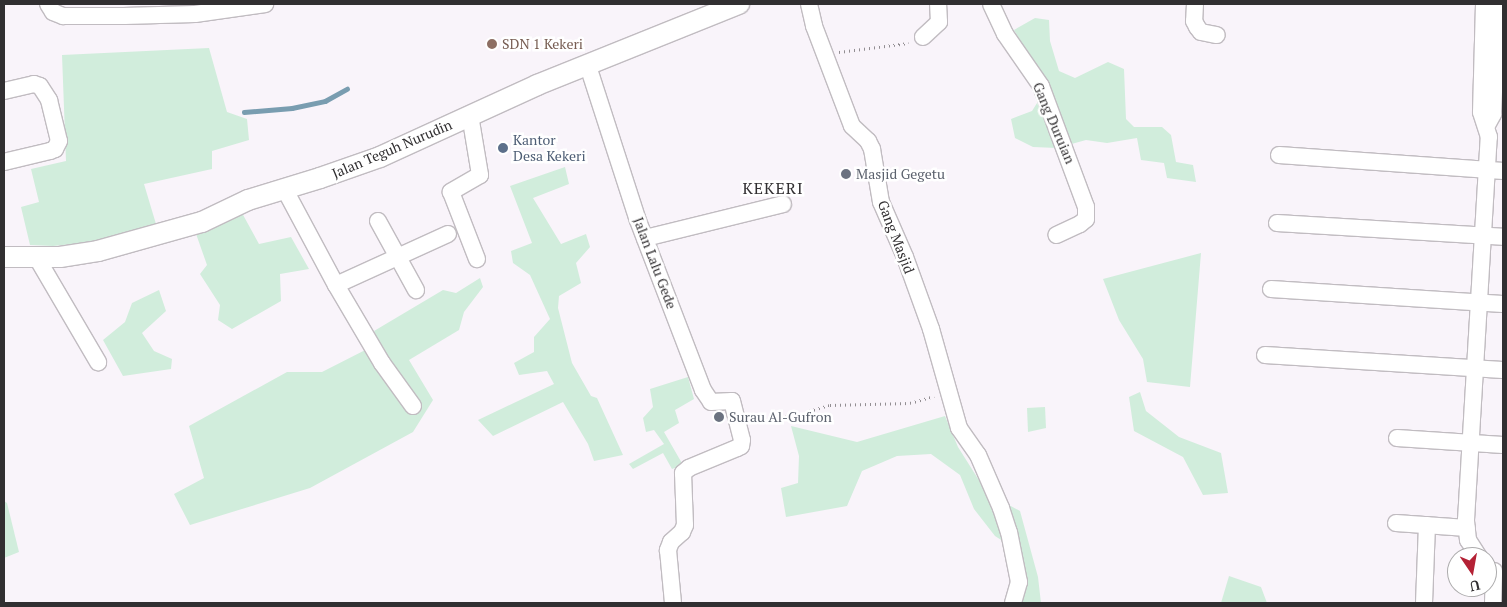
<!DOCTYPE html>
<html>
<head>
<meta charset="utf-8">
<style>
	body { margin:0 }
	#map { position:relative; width:1507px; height:607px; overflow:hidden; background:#f9f4fa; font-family:"PT Serif",serif }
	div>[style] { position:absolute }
	.green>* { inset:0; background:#d1eddc }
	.stream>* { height:4.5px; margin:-2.25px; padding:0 2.25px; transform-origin:2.25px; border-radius:2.25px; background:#799db0 }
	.path>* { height:2.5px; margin-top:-1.25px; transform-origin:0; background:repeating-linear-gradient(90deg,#928e92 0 1px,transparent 0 5px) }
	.roads { filter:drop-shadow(1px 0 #c1bcc1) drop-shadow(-1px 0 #c1bcc1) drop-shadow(0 1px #c1bcc1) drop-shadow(0 -1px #c1bcc1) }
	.minor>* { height:16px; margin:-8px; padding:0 8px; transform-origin:8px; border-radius:8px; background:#fff }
	.tertiary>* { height:20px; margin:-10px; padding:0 10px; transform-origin:10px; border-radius:10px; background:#fff }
	.dots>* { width:14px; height:14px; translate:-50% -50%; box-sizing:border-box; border:2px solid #fff; border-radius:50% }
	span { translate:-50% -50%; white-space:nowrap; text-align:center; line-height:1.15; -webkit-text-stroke:5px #fff; paint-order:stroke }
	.education-label { font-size:14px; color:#785e54 }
	.left { translate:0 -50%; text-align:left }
	.street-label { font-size:14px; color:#312f31 }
	.service-label { font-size:14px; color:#4e5e75 }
	.worship-label { font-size:14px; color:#5b616d }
	.quarter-label { font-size:16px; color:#312f31; letter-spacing:1px }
	.frame { position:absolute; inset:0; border:5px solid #312f31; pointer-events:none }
	.north { position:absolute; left:1447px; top:547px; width:50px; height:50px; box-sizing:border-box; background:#fff; border:1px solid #adacad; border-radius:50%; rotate:168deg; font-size:14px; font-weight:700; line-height:20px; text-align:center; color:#312f31 }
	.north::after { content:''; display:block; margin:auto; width:18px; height:22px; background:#b42135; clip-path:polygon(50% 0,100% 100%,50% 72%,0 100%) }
</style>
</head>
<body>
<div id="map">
	<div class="green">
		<div style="clip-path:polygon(1035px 18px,1049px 20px,1050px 41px,1059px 71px,1075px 78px,1108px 62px,1124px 69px,1126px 119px,1134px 127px,1162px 127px,1171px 135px,1176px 162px,1193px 165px,1196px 182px,1167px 178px,1164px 163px,1141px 160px,1137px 138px,1107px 143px,1086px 140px,1057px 148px,1033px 147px,1015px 138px,1011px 119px,1032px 111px,1049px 84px,1028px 54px,1014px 30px)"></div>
		<div style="clip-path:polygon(209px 48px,227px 112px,247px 119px,249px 140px,212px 151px,212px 169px,144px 184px,156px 224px,93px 242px,53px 246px,30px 245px,21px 207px,39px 202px,31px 169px,66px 161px,62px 55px)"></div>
		<div style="clip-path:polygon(565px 167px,569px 184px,533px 198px,561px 244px,586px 234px,590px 247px,576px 263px,581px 283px,559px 296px,558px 308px,572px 363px,591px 396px,597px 398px,623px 455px,594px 461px,588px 444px,563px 402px,493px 436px,478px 420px,554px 384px,547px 371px,519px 375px,514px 363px,534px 352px,534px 337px,550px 319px,530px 275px,513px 263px,511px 251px,532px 243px,510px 186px)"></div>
		<div style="clip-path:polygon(242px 213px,259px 244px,291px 237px,309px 269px,280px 274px,281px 301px,232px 329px,218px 320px,220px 305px,200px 274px,207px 265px,195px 231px)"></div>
		<div style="clip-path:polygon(1201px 253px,1190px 387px,1147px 382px,1143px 359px,1119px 320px,1103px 279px)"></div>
		<div style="clip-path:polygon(480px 278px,483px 287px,464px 312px,459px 330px,409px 360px,433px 400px,413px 432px,310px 488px,190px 525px,174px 494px,204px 478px,189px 426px,287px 372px,322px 372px,379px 343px,374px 331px,443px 290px,456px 293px)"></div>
		<div style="clip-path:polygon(159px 290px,166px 311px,142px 333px,154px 351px,172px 359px,171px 369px,123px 376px,103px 340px,125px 322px,132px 303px)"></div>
		<div style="clip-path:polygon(688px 377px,694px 399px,675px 410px,679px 423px,664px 432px,683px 465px,672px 469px,663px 453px,633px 469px,629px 464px,664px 444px,654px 430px,646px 432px,643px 418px,653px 407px,650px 389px)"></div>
		<div style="clip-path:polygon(1140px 392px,1146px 411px,1179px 437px,1221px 453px,1228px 493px,1203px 495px,1183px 457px,1134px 431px,1129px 397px)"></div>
		<div style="clip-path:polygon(1045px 407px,1046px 428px,1028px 432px,1027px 408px)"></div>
		<div style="clip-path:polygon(945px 416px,958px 447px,987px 493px,1020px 511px,1038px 577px,1041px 603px,1020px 603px,1018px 551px,995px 536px,974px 509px,960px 475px,931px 454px,897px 456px,862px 471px,847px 506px,786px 517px,781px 488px,798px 483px,799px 456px,791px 426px,857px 442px)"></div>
		<div style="clip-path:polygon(4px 501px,7px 503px,19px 552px,4px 558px)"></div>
		<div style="clip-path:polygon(1229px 576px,1261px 587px,1267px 603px,1221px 603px)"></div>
	</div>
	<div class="stream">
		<div style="left:244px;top:112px;width:48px;rotate:-4.8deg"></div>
		<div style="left:292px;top:108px;width:34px;rotate:-12deg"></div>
		<div style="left:325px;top:101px;width:25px;rotate:-29deg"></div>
	</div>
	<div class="path">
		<div style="left:839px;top:52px;width:70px;rotate:-7.4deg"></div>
		<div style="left:750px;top:416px;width:56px;rotate:1deg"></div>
		<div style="left:806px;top:417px;width:7px;rotate:-63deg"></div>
		<div style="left:809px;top:411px;width:22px;rotate:-16deg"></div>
		<div style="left:830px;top:405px;width:80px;rotate:-1.4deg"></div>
		<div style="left:910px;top:403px;width:25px;rotate:-16deg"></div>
	</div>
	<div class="roads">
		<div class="minor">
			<div style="left:48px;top:4px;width:9px;rotate:58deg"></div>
			<div style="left:53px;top:12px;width:11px;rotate:22deg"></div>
			<div style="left:63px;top:16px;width:61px"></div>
			<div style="left:124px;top:16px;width:71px;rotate:-1.6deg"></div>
			<div style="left:195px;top:14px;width:71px;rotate:-8.1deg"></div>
			<div style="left:809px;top:4px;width:23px;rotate:77deg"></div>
			<div style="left:814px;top:26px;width:107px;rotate:69.2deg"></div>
			<div style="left:852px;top:126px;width:22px;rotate:43deg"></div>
			<div style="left:868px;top:141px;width:9px;rotate:63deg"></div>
			<div style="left:872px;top:149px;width:54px;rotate:80.4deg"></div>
			<div style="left:881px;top:202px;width:60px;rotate:66.4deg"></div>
			<div style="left:905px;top:257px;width:77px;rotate:70.1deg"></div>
			<div style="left:931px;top:329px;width:103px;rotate:74.2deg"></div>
			<div style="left:959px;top:428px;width:33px;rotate:55deg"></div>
			<div style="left:978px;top:455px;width:58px;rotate:66.5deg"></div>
			<div style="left:1001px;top:508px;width:25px;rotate:72deg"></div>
			<div style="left:1009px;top:532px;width:51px;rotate:78.7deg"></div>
			<div style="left:1019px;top:582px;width:22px;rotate:106deg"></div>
			<div style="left:991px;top:4px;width:33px;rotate:65deg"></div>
			<div style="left:1005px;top:34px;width:63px;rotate:55.3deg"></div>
			<div style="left:1041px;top:86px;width:129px;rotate:69.6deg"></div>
			<div style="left:1086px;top:207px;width:12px;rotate:90deg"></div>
			<div style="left:1086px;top:219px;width:8px;rotate:140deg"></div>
			<div style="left:1080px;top:224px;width:26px;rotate:155deg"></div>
			<div style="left:1195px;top:4px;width:17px;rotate:93deg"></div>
			<div style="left:1194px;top:21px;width:7px;rotate:63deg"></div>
			<div style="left:1197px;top:27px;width:6px;rotate:51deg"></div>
			<div style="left:1201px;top:32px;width:16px;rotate:11deg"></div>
			<div style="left:923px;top:37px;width:22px;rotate:-43deg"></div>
			<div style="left:939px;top:22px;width:18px;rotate:-93deg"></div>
			<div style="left:588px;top:66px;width:160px;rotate:72.1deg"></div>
			<div style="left:637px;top:218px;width:184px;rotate:69deg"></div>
			<div style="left:703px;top:390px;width:14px;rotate:56deg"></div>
			<div style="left:711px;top:402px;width:21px;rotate:-3deg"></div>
			<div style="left:732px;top:401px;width:40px;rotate:75.6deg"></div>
			<div style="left:742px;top:440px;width:6px;rotate:99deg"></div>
			<div style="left:741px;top:446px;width:4px;rotate:153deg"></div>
			<div style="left:737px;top:448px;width:52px;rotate:157.4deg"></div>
			<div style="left:689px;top:468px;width:8px;rotate:140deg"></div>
			<div style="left:683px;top:473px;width:52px;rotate:87.8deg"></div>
			<div style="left:685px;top:525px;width:8px;rotate:113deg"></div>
			<div style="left:682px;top:532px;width:15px;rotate:138deg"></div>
			<div style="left:671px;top:542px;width:9px;rotate:111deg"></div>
			<div style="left:668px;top:550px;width:53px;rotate:84.6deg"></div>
			<div style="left:4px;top:91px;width:31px;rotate:-13deg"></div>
			<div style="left:34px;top:84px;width:6px;rotate:18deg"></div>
			<div style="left:40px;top:86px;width:17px;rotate:57deg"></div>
			<div style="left:49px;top:100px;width:42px;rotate:76.3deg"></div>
			<div style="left:59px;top:141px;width:9px;rotate:117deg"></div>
			<div style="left:55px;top:149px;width:5px;rotate:158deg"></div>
			<div style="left:50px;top:151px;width:47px;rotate:166.6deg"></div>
			<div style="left:470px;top:115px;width:61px;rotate:80.5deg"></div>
			<div style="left:480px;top:175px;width:34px;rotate:150deg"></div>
			<div style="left:451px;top:192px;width:72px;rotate:68.8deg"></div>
			<div style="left:1487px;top:125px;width:13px;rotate:-61deg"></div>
			<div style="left:1493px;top:114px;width:110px;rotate:-87.4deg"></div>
			<div style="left:1279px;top:155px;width:225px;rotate:4.1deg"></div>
			<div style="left:284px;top:188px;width:110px;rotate:61.8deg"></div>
			<div style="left:336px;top:285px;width:91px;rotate:59.5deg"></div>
			<div style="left:382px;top:363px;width:53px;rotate:54.2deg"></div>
			<div style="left:378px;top:221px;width:79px;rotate:61.2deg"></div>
			<div style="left:1277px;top:223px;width:226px;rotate:3.5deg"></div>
			<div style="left:645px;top:238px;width:142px;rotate:-13.8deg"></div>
			<div style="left:37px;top:258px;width:121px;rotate:59.6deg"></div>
			<div style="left:336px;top:285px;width:123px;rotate:-24.5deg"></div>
			<div style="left:1271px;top:289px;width:232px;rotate:3.7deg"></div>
			<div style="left:1265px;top:355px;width:238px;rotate:3.6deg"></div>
			<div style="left:1397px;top:438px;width:106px;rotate:3.8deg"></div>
			<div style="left:1396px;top:523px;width:71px;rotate:4deg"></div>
			<div style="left:1479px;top:557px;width:20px;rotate:-123deg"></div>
			<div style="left:1468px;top:540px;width:20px;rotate:-96deg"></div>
			<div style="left:1466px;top:520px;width:384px;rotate:-86.6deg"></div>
			<div style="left:1489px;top:137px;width:26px;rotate:-108deg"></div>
			<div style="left:1481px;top:112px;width:108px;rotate:-88.4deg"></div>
			<div style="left:1424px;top:603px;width:78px;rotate:-87.8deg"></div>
			<div style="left:1493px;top:603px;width:32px;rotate:-88deg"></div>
		</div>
		<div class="tertiary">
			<div style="left:4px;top:257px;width:56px"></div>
			<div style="left:60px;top:257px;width:38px;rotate:-9deg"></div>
			<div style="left:98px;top:251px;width:108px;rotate:-15.6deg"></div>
			<div style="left:202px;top:222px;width:51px;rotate:-25.6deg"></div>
			<div style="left:248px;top:200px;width:75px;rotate:-17deg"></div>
			<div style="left:320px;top:178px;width:64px;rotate:-19.3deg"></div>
			<div style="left:380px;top:157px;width:173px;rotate:-24.6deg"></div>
			<div style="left:537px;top:85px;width:218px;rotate:-21.9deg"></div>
		</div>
	</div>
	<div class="dots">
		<div style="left:492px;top:44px;background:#8d6e63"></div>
		<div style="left:503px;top:148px;background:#5c6f8a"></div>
		<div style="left:846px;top:174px;background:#6b7280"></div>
		<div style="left:719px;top:417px;background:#6b7280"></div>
	</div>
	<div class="education-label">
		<span class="left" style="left:502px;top:44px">SDN 1 Kekeri</span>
	</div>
	<div class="street-label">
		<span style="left:1054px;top:123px;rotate:67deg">Gang Duruian</span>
		<span style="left:392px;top:149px;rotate:-23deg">Jalan Teguh Nurudin</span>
		<span style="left:896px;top:237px;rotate:69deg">Gang Masjid</span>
		<span style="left:655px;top:263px;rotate:69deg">Jalan Lalu Gede</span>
	</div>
	<div class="service-label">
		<span class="left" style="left:513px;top:148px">Kantor<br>Desa Kekeri</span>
	</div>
	<div class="worship-label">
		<span class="left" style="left:856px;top:174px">Masjid Gegetu</span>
		<span class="left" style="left:729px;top:417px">Surau Al-Gufron</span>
	</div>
	<div class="quarter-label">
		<span style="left:773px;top:188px">KEKERI</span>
	</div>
	<div class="frame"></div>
	<div class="north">U</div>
</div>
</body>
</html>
